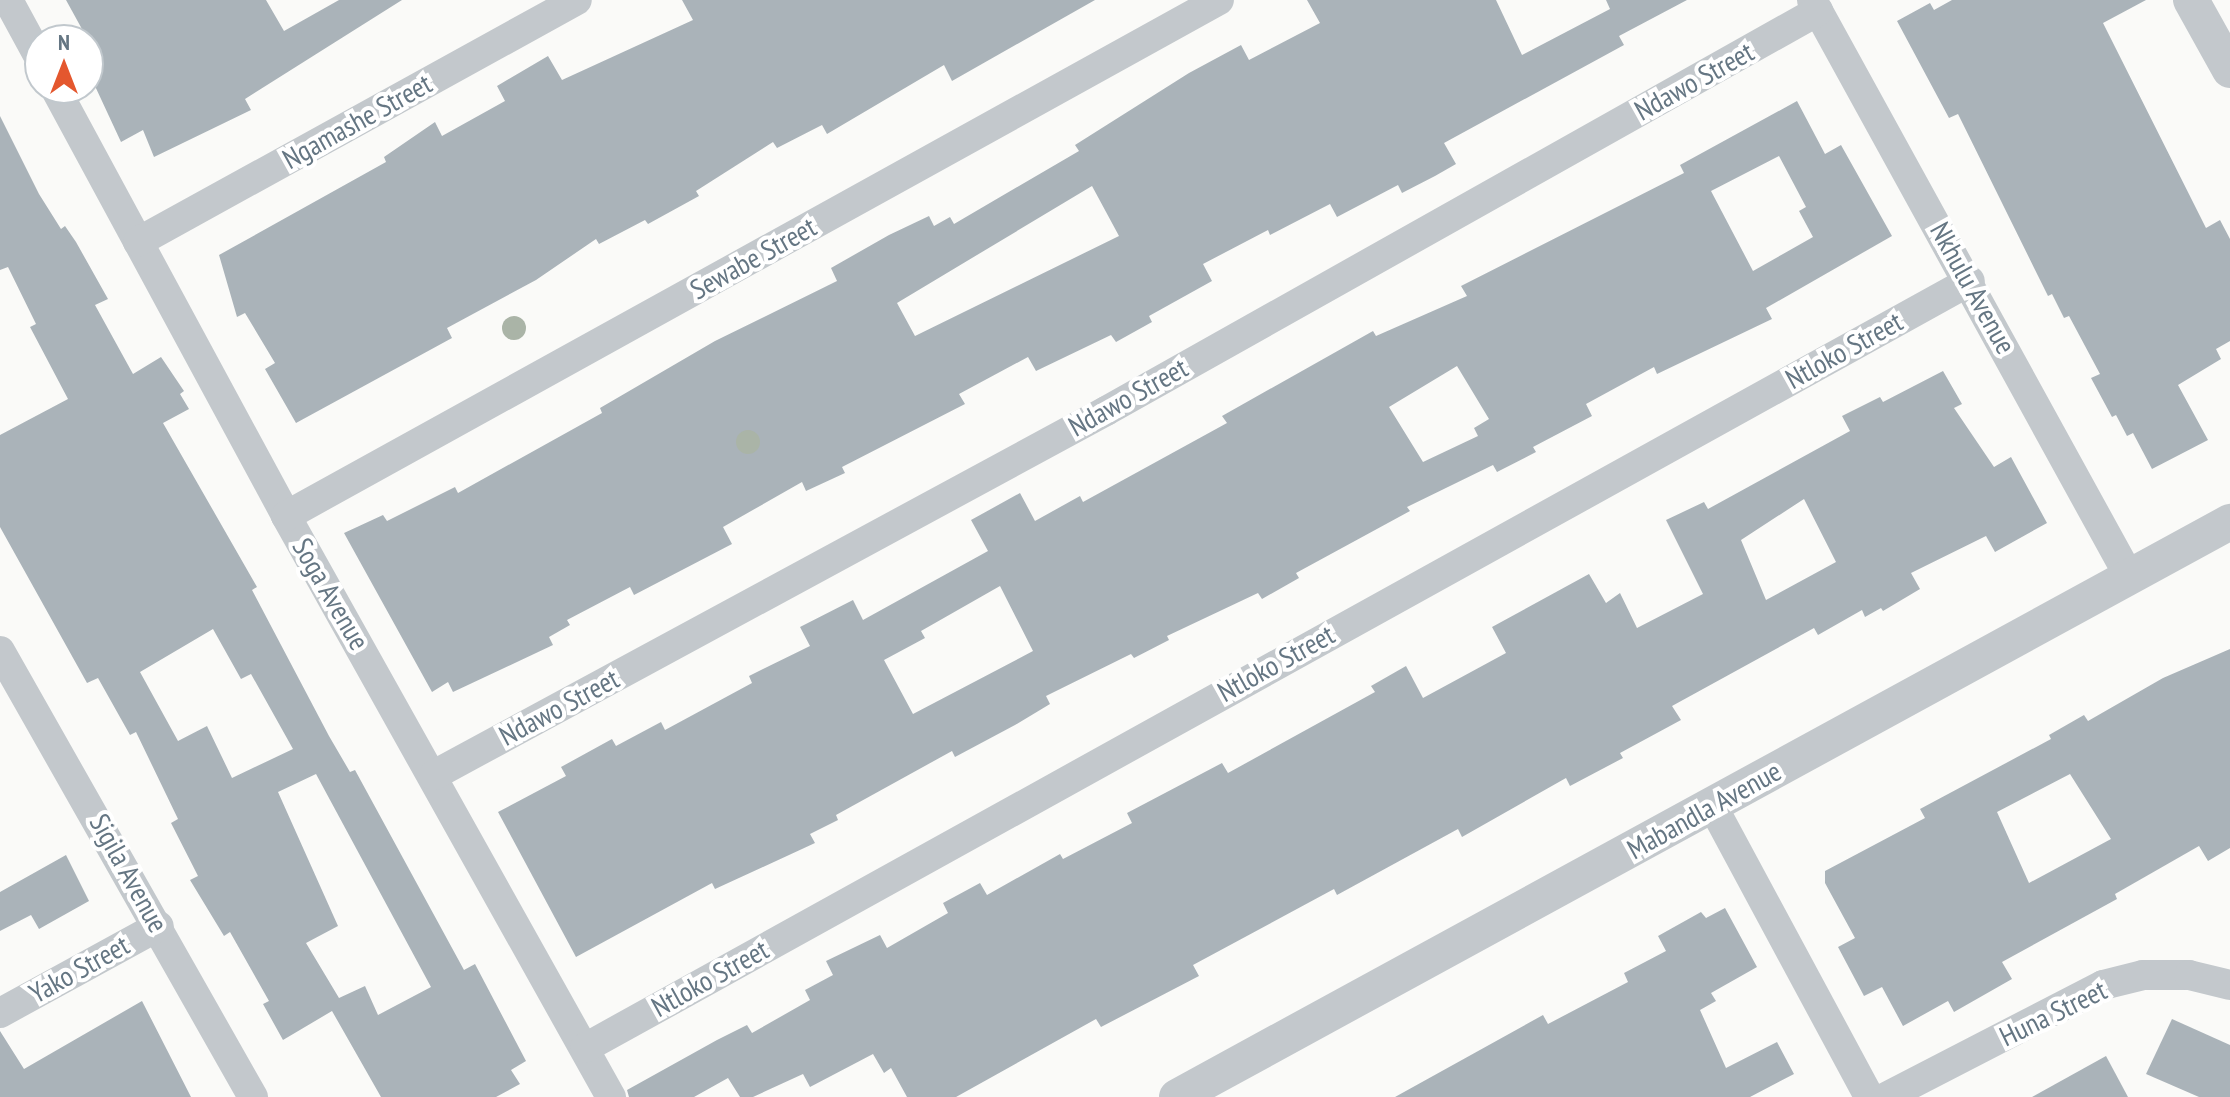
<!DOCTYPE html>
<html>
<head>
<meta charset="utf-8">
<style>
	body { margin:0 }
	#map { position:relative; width:2230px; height:1097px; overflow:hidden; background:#fafaf8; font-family:"PT Sans Narrow",sans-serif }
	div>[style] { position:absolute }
	.building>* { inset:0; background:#aab3b9 }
	.minor>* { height:30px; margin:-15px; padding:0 15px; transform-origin:15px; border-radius:15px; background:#c3c8cc }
	.tertiary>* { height:36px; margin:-18px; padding:0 18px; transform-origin:18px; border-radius:18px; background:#c3c8cc }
	.trees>* { width:24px; height:24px; margin:-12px; border-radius:50%; background:#aab4a7 }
	span { translate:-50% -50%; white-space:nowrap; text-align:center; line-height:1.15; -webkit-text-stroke:8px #fff; paint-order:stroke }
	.street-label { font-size:28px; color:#657683 }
	.north { position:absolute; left:24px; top:24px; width:80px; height:80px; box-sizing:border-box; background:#fff; border:2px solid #c1c8cd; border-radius:50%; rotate:0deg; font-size:22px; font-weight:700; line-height:32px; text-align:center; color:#657683 }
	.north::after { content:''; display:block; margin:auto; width:28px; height:36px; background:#e4572e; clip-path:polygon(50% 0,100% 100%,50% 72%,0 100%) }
</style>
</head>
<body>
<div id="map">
	<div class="building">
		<div style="clip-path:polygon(66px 0,266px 0,284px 31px,339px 0,402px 0,245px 99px,251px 110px,154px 157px,143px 130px,121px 142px,88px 71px,88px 40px)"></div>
		<div style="clip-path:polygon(682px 0,1095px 0,952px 81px,944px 65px,827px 134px,822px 125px,777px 148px,773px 142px,696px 191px,699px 196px,648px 224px,645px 220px,599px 244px,596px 239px,536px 280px,447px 328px,452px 338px,296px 423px,265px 369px,275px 363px,245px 313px,237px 317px,219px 255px,386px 162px,384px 157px,435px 122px,442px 136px,505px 101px,497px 86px,548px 56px,562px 80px,693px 20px)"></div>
		<div style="clip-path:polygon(evenodd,1307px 0,1496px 0,1522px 55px,1610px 9px,1606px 0,1687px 0,1619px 36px,1624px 45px,1444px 143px,1456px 164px,1435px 176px,1402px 193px,1398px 185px,1337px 217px,1330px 204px,1270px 235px,1268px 230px,1203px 264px,1212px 281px,1149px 316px,1152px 322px,1116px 342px,1111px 335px,1036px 371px,1028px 357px,959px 394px,965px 404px,842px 467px,845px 473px,806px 491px,802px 482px,723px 527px,732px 544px,634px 595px,630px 587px,567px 620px,570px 625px,549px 637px,553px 645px,453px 692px,448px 682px,432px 692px,344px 533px,383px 515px,387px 521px,455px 487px,458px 493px,602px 413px,600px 408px,715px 341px,837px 281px,831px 268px,889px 235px,929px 216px,934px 226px,950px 217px,954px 224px,1079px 151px,1075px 145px,1189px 73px,1241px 45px,1249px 60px,1320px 23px,1307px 0,1092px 186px,1119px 236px,915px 336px,897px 303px,1092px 186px)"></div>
		<div style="clip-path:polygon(1952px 0,2146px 0,2103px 23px,2206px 228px,2220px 220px,2230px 239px,2230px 341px,2216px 349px,2221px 359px,2178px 385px,2208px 440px,2152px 469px,2133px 433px,2127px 436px,2116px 415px,2112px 417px,2091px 378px,2100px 374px,2069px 316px,2064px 318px,2052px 294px,2048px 296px,1958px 114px,1949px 118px,1897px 21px,1930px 3px,1934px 10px)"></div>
		<div style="clip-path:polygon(evenodd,1797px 101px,1825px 154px,1841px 145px,1892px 236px,1766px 308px,1772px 319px,1657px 374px,1654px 367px,1586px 404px,1592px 416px,1533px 447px,1536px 452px,1497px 472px,1493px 465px,1407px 507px,1410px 511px,1296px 573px,1299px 578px,1262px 599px,1258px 593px,1167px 636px,1169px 640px,1134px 658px,1131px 654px,1046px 696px,1050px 704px,1015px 725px,955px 757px,952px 751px,836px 815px,838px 820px,810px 834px,815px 843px,715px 889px,712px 883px,576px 957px,498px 812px,566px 776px,561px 767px,612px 739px,616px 746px,661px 722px,665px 730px,752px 683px,749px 676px,810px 646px,800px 627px,853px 600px,863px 620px,988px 551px,971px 520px,1020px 493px,1035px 521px,1080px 496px,1083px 502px,1227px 423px,1222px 416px,1373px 331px,1376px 336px,1467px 296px,1461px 286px,1684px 173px,1680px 165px,1797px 101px,1779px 156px,1806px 207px,1799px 211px,1813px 237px,1753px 271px,1711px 191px,1779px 156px,1797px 101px,1457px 366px,1489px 419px,1474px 428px,1478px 436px,1423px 462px,1389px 407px,1457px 366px,1797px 101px,1000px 586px,1033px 651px,913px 714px,884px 660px,925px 638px,921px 631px,1000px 586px)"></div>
		<div style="clip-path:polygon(evenodd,0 116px,39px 194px,61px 229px,65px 226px,76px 242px,108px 299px,95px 305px,133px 374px,161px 357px,184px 391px,180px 394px,189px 409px,163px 423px,257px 587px,252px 590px,329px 736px,350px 772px,355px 770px,464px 970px,475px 964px,526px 1061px,511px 1070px,520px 1084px,496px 1097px,381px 1097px,332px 1011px,283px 1040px,263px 1004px,269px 1001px,230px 932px,224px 936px,190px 880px,198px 876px,171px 823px,178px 819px,136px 732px,130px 735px,98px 678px,87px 683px,0 527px,0 435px,68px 399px,30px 327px,36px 324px,8px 267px,0 270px,0 116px,213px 629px,241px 679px,251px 674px,293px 749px,232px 778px,207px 726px,178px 741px,140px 672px,213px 629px,0 116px,316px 774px,431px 987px,378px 1015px,365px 986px,339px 998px,306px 943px,338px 926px,278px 792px,316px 774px)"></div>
		<div style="clip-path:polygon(evenodd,1943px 371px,1962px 404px,1954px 408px,1994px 467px,2011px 457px,2047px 523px,1995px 552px,1986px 536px,1911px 573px,1920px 589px,1883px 611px,1881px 608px,1865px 617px,1862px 610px,1818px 635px,1814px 628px,1672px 706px,1681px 720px,1620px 753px,1623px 758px,1570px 786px,1566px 778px,1462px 837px,1458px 829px,1337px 895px,1334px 889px,1193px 965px,1199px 976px,1101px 1027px,1096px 1019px,956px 1097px,907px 1097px,891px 1068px,884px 1073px,873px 1054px,810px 1087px,803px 1074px,753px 1097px,740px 1097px,728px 1078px,694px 1097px,629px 1097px,627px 1090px,717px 1040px,747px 1025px,752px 1033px,810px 1000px,805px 990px,833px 975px,826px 961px,880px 935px,887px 948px,948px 913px,943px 903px,980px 883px,987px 895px,1060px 854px,1063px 859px,1132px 823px,1127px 813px,1222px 763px,1228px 773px,1375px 692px,1371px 686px,1406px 666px,1423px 698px,1506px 653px,1492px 627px,1589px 574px,1606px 603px,1620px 593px,1637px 628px,1703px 594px,1666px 520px,1704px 502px,1708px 509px,1850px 431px,1842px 416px,1880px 397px,1883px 402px,1943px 371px,1804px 499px,1836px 562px,1766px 600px,1741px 540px,1804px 499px)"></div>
		<div style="clip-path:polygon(evenodd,2230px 649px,2230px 848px,2208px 861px,2199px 846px,2115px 894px,2117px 899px,2002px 962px,2012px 979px,1954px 1012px,1948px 1001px,1903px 1026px,1882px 987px,1864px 996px,1838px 947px,1855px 938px,1825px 883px,1825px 871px,1925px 818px,1920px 809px,2051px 739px,2049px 735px,2084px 715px,2088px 721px,2163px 678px,2230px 649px,2070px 774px,2111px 839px,2029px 883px,1997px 812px,2070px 774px)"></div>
		<div style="clip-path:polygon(66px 855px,89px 901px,39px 929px,31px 915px,0 931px,0 892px)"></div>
		<div style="clip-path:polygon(1725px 908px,1757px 967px,1711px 993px,1716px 1001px,1700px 1010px,1726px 1068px,1777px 1042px,1794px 1074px,1750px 1097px,1395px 1097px,1543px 1015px,1548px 1024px,1628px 982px,1624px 973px,1666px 951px,1658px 936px,1701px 912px,1706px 918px)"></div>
		<div style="clip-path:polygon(142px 1001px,191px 1097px,0 1097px,0 1031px,24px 1069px)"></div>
		<div style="clip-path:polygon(2172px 1019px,2230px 1045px,2230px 1097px,2199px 1097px,2146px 1074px)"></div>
		<div style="clip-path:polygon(2106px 1056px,2128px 1097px,2032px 1097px)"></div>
	</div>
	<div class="minor">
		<div style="left:8px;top:0;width:67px;rotate:61.5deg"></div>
		<div style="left:1812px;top:0;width:660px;rotate:61.18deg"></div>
		<div style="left:55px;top:88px;width:486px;rotate:61.6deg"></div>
		<div style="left:286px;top:516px;width:666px;rotate:60.78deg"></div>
		<div style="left:138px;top:242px;width:501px;rotate:-28.87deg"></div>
		<div style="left:286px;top:516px;width:1066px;rotate:-28.94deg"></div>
		<div style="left:0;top:651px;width:513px;rotate:60.44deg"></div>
		<div style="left:434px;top:775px;width:764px;rotate:-28.44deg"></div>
		<div style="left:1106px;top:411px;width:817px;rotate:-29.33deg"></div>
		<div style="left:1712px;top:805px;width:332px;rotate:61.7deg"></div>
		<div style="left:0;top:1013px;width:181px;rotate:-28.7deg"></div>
		<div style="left:585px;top:1048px;width:1583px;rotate:-28.98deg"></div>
		<div style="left:1886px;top:1097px;width:244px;rotate:-27.3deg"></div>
		<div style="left:2103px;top:985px;width:41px;rotate:-14deg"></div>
		<div style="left:2143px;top:975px;width:46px"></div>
		<div style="left:2189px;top:975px;width:42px;rotate:13.7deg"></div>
	</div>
	<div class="tertiary">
		<div style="left:2191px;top:0;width:80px;rotate:60.9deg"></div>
		<div style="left:1177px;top:1097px;width:1200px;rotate:-28.64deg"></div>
	</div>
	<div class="trees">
		<div style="left:514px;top:328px"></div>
		<div style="left:748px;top:442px"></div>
	</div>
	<div class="street-label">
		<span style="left:1694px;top:81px;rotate:-29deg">Ndawo Street</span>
		<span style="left:357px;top:121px;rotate:-29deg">Ngamashe Street</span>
		<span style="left:753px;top:258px;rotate:-29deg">Sewabe Street</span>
		<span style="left:1973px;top:288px;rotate:61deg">Nkhulu Avenue</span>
		<span style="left:1844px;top:350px;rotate:-29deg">Ntloko Street</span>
		<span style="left:1128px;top:397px;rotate:-29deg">Ndawo Street</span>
		<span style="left:331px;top:594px;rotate:60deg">Soga Avenue</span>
		<span style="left:1276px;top:663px;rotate:-29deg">Ntloko Street</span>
		<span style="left:559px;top:707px;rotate:-28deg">Ndawo Street</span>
		<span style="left:1704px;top:810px;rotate:-29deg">Mabandla Avenue</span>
		<span style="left:129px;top:873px;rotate:61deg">Sigila Avenue</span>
		<span style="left:79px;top:969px;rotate:-29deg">Yako Street</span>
		<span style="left:710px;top:978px;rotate:-29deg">Ntloko Street</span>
		<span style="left:2053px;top:1013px;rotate:-26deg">Huna Street</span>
	</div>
	<div class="north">N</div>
</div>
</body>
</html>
